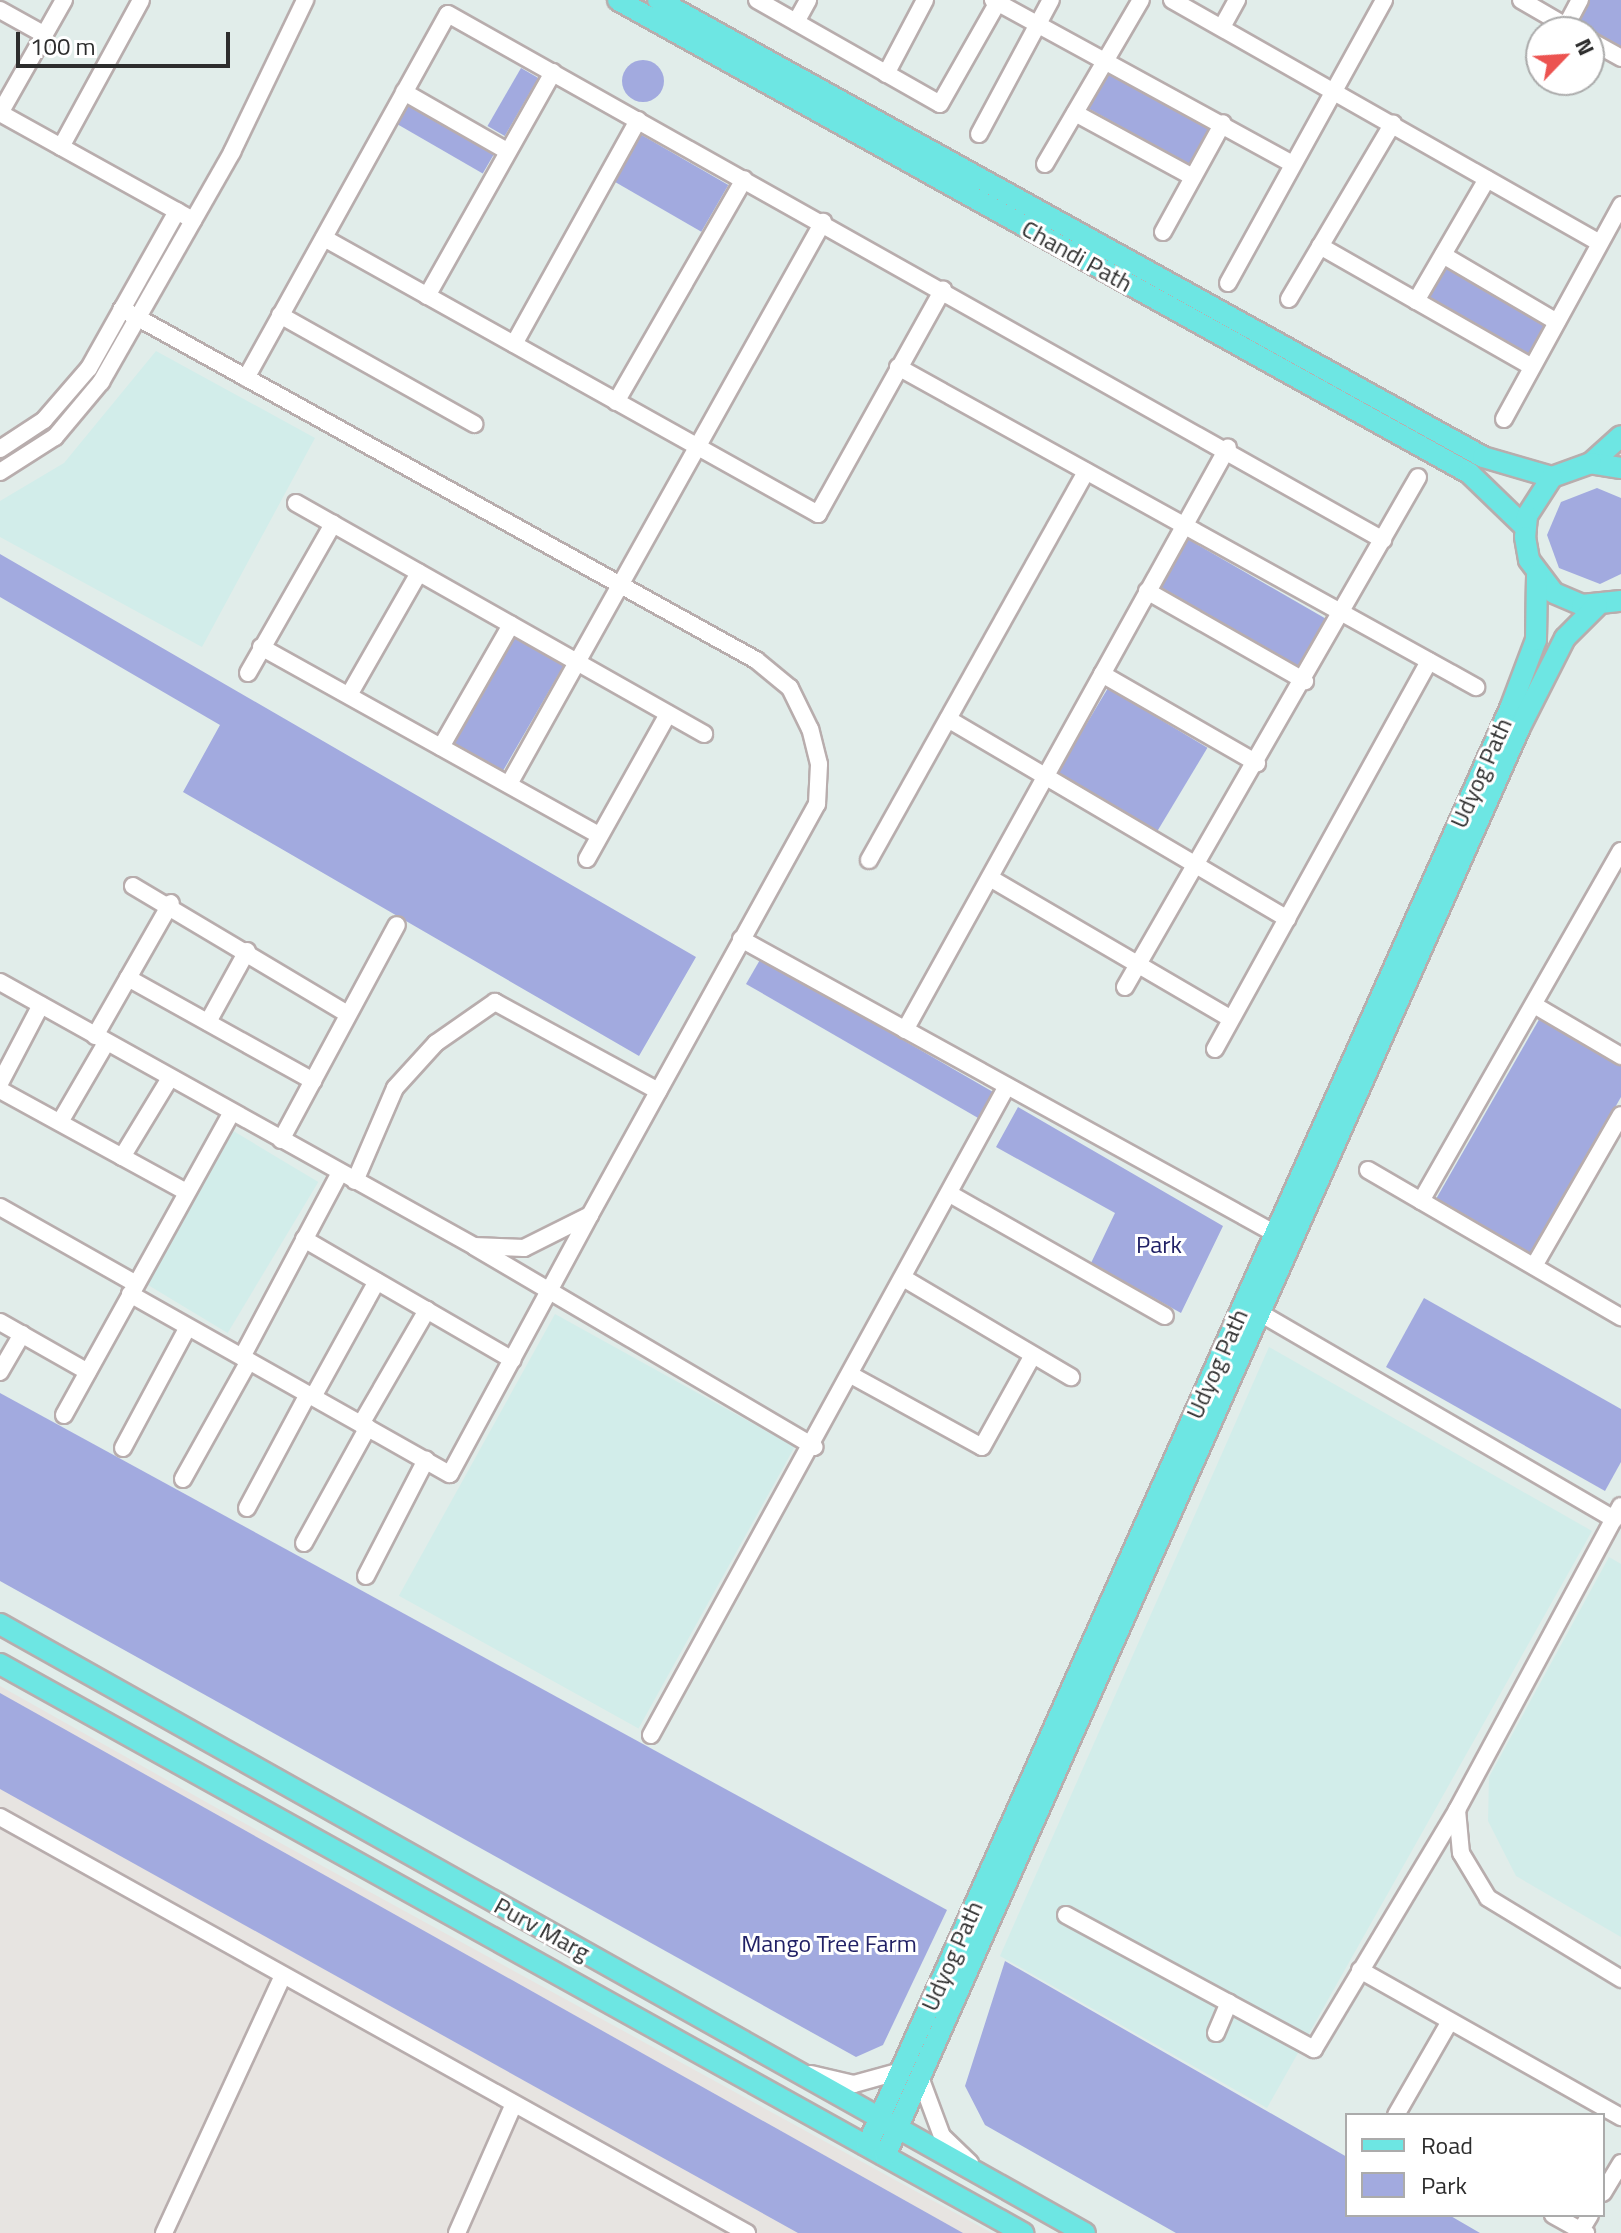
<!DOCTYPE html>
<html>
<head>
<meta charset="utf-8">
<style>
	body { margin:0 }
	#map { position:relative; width:1621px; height:2233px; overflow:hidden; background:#e1edea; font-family:"Titillium Web",sans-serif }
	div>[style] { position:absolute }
	.industrial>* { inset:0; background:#e7e4e1 }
	.education>* { inset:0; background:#d2edea; transform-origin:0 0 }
	.green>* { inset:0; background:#a2aadf; transform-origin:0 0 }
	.round { border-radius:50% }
	.roads { filter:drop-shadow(2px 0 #b8adad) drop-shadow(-2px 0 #b8adad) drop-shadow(0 2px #b8adad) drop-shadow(0 -2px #b8adad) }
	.minor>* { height:16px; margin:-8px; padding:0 8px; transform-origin:8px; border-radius:8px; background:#fff }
	.major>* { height:20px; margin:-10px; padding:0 10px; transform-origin:10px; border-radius:10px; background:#6de6e3 }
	span { translate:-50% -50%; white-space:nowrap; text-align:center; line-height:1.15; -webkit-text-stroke:6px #fff; paint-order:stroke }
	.street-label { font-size:24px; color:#2d2d2d }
	.park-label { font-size:24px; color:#212166 }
	.legend { position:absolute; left:1345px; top:2113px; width:260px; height:104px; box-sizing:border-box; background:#fff; border:2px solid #ababab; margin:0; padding:10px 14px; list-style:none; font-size:24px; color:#2d2d2d }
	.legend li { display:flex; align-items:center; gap:16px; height:40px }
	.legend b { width:40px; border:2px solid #ababab }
	.north { position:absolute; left:1525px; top:16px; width:80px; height:80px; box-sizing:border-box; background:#fff; border:2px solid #ababab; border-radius:50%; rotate:65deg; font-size:22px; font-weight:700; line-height:32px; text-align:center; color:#2d2d2d }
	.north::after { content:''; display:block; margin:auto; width:28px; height:36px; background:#ec5350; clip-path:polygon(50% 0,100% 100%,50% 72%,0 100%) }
	.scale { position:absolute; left:16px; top:32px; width:214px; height:36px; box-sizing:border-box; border:4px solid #2d2d2d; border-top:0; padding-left:10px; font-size:24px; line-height:28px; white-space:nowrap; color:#2d2d2d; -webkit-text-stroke:6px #fff; paint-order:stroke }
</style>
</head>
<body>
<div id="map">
	<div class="industrial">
		<div style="clip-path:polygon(0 1686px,215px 1807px,992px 2233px,0 2233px)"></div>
	</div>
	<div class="education">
		<div style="clip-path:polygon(156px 351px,315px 438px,202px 647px,0 537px,0 501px,64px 463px)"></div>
		<div style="left:230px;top:1129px;width:103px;height:176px;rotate:31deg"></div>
		<div style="left:555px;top:1314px;width:274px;height:322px;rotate:29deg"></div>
		<div style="clip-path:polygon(1269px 1347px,1592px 1531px,1267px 2108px,1000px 1956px)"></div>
		<div style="clip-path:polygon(1609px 1557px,1621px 1564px,1621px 1937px,1516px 1876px,1488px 1821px,1489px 1777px)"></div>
	</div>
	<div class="green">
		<div style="clip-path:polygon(1590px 0,1621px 0,1621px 48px,1577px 22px)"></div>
		<div class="round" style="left:622px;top:60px;width:42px;height:42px"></div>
		<div style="left:521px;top:68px;width:20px;height:67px;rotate:30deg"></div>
		<div style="left:1108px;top:68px;width:119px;height:45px;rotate:29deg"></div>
		<div style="left:408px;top:105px;width:99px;height:22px;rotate:30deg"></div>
		<div style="left:640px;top:134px;width:102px;height:54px;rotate:30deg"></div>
		<div style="left:1447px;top:265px;width:119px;height:45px;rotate:29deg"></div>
		<div style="clip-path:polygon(1597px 488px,1621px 498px,1621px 574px,1600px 584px,1559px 568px,1547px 535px,1561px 502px)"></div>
		<div style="left:1186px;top:538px;width:163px;height:55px;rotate:30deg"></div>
		<div style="clip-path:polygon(0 554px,696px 957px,639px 1056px,183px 792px,220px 725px,0 597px)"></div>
		<div style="left:515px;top:632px;width:59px;height:127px;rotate:30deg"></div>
		<div style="left:1108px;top:688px;width:116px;height:98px;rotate:31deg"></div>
		<div style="left:761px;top:958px;width:269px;height:30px;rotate:30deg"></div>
		<div style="clip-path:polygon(1541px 1016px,1621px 1063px,1621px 1097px,1531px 1254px,1436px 1199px)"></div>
		<div style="clip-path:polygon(1018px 1107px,1223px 1226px,1181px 1313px,1091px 1263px,1115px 1213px,996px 1147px)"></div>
		<div style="clip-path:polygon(1424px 1298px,1621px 1409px,1621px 1462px,1605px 1491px,1386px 1367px)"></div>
		<div style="clip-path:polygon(0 1393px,947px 1910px,883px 2045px,856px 2057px,0 1581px)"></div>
		<div style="clip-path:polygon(0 1693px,963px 2233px,798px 2233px,0 1789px)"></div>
		<div style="clip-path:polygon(1005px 1961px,1347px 2157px,1347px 2215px,1449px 2215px,1480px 2233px,1176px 2233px,985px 2125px,965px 2086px)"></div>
	</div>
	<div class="roads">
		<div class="minor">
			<div style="left:64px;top:0;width:130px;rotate:119.5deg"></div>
			<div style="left:0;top:113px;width:221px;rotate:29deg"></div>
			<div style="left:757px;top:0;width:210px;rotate:29.6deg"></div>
			<div style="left:940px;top:104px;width:120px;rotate:-60.4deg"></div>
			<div style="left:993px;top:0;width:341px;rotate:28.7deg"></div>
			<div style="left:1172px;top:0;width:491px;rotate:29.6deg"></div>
			<div style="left:1521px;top:0;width:64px;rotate:30.2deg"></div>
			<div style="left:0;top:10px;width:51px;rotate:29.1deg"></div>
			<div style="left:796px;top:22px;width:25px;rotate:-61deg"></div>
			<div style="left:1566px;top:26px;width:30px;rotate:-62deg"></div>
			<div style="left:1222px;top:27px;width:31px;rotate:-61deg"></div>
			<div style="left:1589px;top:40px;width:37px;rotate:29deg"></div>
			<div style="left:886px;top:74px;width:84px;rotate:-62.2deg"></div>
			<div style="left:404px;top:92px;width:119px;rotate:29.8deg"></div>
			<div style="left:1075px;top:113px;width:134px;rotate:28.5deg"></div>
			<div style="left:979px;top:134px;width:152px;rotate:-61.8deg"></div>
			<div style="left:61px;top:147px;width:167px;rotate:-61.4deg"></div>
			<div style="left:1045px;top:164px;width:190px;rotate:-59.7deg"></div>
			<div style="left:1163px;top:232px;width:124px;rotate:-61.2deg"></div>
			<div style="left:324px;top:238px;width:566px;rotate:29.19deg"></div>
			<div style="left:818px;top:514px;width:257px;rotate:-60.9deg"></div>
			<div style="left:1320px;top:246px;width:244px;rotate:29.7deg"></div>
			<div style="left:1443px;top:255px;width:132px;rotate:30.4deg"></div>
			<div style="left:1228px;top:283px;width:323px;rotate:-61.1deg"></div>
			<div style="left:427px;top:296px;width:257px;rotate:-60.6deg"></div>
			<div style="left:1289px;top:299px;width:204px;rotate:-59.4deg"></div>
			<div style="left:1416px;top:301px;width:141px;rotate:-59.8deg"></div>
			<div style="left:280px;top:315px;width:223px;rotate:29.3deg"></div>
			<div style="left:514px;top:344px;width:256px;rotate:-61deg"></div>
			<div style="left:898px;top:367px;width:661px;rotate:28.97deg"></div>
			<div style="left:246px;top:378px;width:416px;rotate:-61deg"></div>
			<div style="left:448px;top:14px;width:1073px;rotate:29.36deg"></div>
			<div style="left:616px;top:402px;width:257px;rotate:-60.1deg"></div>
			<div style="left:1504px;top:419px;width:244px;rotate:-61.3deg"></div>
			<div style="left:0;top:449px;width:53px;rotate:-33.4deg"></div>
			<div style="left:44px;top:420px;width:69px;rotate:-49.1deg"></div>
			<div style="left:89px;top:368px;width:180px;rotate:-60.7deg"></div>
			<div style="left:0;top:472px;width:65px;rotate:-32.5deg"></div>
			<div style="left:55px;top:437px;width:72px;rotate:-50.1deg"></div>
			<div style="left:101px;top:382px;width:265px;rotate:-60.3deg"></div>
			<div style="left:232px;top:152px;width:169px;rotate:-64.3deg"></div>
			<div style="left:296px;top:503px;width:469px;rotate:29.5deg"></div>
			<div style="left:1147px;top:591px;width:182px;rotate:29.7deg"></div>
			<div style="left:261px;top:647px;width:387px;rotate:29.1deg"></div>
			<div style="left:248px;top:673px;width:172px;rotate:-60.3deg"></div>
			<div style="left:1102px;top:674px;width:179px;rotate:29.9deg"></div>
			<div style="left:349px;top:695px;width:141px;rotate:-60.2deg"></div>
			<div style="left:948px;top:719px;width:394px;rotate:30.5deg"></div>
			<div style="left:441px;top:747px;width:141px;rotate:-60.2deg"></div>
			<div style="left:509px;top:784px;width:644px;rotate:-60.81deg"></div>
			<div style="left:587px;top:859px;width:166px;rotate:-60.8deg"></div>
			<div style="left:869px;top:860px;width:445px;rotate:-60.8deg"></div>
			<div style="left:990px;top:878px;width:279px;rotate:30.3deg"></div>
			<div style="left:133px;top:886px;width:250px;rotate:30.8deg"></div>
			<div style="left:741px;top:939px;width:619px;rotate:28.88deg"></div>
			<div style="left:128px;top:978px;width:212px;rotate:29.1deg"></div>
			<div style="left:0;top:982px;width:543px;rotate:29.12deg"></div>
			<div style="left:474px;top:1246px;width:50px;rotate:2.3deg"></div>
			<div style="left:524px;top:1248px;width:74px;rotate:-26.6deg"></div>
			<div style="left:590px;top:1215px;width:470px;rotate:-61.1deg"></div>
			<div style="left:817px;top:804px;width:40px;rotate:-87.1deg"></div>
			<div style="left:819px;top:764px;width:36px;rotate:-104deg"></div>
			<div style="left:810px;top:729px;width:46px;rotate:-116deg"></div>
			<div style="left:790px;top:688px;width:44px;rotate:-140.5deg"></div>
			<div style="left:756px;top:660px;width:725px;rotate:-151.03deg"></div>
			<div style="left:1125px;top:987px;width:588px;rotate:-60.12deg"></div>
			<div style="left:1534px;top:1005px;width:101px;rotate:30.4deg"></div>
			<div style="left:208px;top:1022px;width:81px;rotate:-61.2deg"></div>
			<div style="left:905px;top:1030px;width:666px;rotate:-61.01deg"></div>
			<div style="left:95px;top:1036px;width:153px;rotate:-60.3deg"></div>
			<div style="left:1215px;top:1049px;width:443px;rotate:-61.1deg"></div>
			<div style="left:0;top:1083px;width:88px;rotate:-62.3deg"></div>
			<div style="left:0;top:1090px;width:212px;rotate:28.7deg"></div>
			<div style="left:60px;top:1122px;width:91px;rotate:-59.8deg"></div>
			<div style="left:281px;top:1140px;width:244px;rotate:-61.7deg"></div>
			<div style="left:122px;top:1157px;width:92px;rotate:-58.7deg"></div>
			<div style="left:1368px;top:1170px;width:293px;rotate:30.2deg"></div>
			<div style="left:355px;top:1181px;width:101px;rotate:-66.7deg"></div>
			<div style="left:395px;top:1088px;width:61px;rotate:-47.7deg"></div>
			<div style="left:436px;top:1043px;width:72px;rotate:-34.8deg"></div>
			<div style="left:495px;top:1002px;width:186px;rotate:28.6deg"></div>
			<div style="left:950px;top:1194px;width:247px;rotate:29.6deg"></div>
			<div style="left:1421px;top:1201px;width:403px;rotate:-60.3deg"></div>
			<div style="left:0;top:1207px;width:156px;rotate:29.5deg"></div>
			<div style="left:304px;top:1239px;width:241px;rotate:30.1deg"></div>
			<div style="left:475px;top:1247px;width:394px;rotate:30.5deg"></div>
			<div style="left:1534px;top:1266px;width:174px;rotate:-60.1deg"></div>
			<div style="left:905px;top:1279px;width:193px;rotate:30.6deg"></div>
			<div style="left:130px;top:1294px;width:367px;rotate:29.4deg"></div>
			<div style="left:450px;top:1474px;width:294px;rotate:-61.6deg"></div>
			<div style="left:1260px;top:1313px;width:410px;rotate:30.2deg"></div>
			<div style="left:0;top:1322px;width:101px;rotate:29.6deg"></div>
			<div style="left:242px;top:1357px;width:208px;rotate:-62deg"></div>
			<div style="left:0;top:1372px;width:44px;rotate:-59.9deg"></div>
			<div style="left:851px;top:1375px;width:149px;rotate:28.8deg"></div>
			<div style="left:982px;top:1447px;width:105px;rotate:-61deg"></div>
			<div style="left:313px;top:1397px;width:132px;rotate:-61.1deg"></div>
			<div style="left:64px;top:1415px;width:346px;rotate:-61deg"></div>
			<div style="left:361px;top:1424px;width:132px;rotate:-59.9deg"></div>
			<div style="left:123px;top:1448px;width:137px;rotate:-61.8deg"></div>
			<div style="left:183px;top:1479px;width:135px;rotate:-60.8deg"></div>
			<div style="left:247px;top:1508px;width:129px;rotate:-61.8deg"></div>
			<div style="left:304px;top:1543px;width:132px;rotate:-61.1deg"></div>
			<div style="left:366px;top:1576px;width:131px;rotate:-62.7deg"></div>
			<div style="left:651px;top:1735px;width:740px;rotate:-61.25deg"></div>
			<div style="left:1457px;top:1810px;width:43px;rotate:84.7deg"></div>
			<div style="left:1461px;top:1853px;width:52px;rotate:59deg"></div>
			<div style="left:1488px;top:1898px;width:156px;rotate:31.3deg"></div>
			<div style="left:0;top:1817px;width:855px;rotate:29.11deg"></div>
			<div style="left:1066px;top:1915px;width:282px;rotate:28.4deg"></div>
			<div style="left:1314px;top:2049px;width:279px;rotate:-59.1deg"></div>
			<div style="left:1457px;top:1810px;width:345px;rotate:-61.7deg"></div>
			<div style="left:1360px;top:1970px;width:300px;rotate:29.4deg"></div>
			<div style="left:1216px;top:2033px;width:33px;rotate:-67deg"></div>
			<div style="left:811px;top:2074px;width:44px;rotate:13.1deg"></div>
			<div style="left:854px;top:2084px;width:49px;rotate:-15.5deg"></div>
			<div style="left:920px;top:2077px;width:63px;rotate:69.6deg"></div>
			<div style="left:942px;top:2136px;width:39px;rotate:44deg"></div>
			<div style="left:1396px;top:2115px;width:108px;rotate:-60.1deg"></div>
			<div style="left:1603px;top:2193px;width:35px;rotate:-59deg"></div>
			<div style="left:1553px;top:2215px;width:38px;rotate:29deg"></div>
			<div style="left:1581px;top:2230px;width:17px;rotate:-59deg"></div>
			<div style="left:164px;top:2233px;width:283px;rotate:-65.2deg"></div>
			<div style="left:457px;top:2233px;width:141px;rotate:-66.2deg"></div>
		</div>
		<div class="major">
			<div style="left:618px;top:0;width:974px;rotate:29.07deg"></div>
			<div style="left:1469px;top:473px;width:78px;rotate:44deg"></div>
			<div style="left:658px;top:0;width:943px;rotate:28.98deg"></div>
			<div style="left:1483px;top:457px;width:72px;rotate:16.2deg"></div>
			<div style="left:1591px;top:463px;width:40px;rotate:-42deg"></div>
			<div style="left:1621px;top:468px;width:30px;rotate:-171deg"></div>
			<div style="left:1591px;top:463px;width:41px;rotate:160.3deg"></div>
			<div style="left:1552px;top:477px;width:46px;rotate:122.7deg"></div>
			<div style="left:1527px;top:516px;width:21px;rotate:95deg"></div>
			<div style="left:1525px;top:537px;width:23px;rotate:80deg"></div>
			<div style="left:1529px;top:560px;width:41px;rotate:52.9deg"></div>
			<div style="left:1554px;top:593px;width:30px;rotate:23deg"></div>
			<div style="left:1582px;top:605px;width:39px;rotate:-6deg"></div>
			<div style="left:0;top:1624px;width:1244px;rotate:29.31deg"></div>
			<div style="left:0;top:1664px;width:1171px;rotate:29.08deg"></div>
			<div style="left:867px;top:2146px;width:1577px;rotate:-65.9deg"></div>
			<div style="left:1511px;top:706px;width:71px;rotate:-69.3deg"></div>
			<div style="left:1536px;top:640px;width:65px;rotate:-89.1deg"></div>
			<div style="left:885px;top:2156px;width:1562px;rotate:-66.04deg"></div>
			<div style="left:1519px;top:729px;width:102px;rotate:-63.2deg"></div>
			<div style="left:1565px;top:638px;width:45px;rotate:-45deg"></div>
		</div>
	</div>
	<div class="street-label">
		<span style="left:1077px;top:256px;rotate:29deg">Chandi Path</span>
		<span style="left:1481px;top:773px;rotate:-66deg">Udyog Path</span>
		<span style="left:1217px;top:1364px;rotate:-66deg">Udyog Path</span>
		<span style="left:542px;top:1929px;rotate:29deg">Purv Marg</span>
		<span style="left:952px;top:1956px;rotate:-66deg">Udyog Path</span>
	</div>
	<div class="park-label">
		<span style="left:1159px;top:1245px">Park</span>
		<span style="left:829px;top:1944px">Mango Tree Farm</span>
	</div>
	<ul class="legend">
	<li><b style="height:10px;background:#6de6e3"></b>Road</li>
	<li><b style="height:22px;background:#a2aadf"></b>Park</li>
	</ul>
	<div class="north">N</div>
	<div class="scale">100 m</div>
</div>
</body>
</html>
